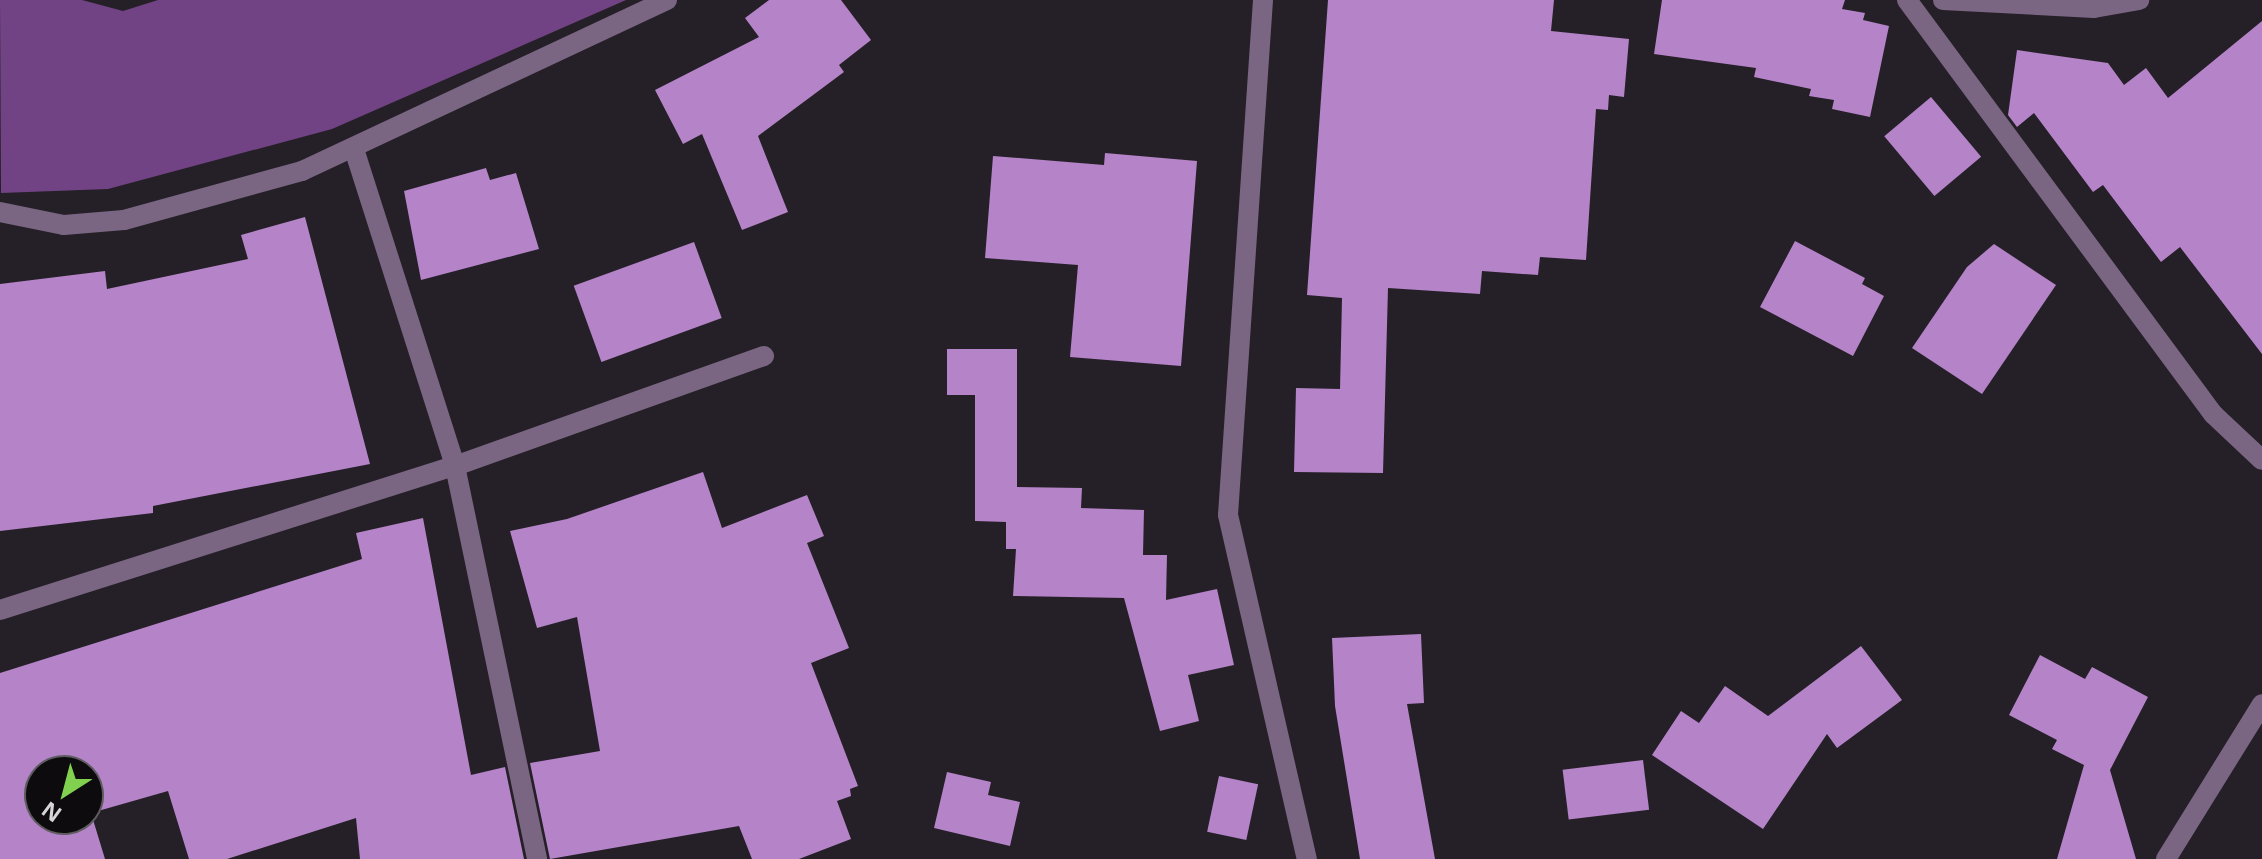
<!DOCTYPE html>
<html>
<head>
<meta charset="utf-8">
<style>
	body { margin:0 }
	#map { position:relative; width:2262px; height:859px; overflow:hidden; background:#252027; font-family:"Noto Sans",sans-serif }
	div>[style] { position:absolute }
	.forest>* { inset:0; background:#714384 }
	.building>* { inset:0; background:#b483c8; transform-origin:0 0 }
	.minor>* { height:20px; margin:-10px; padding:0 10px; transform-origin:10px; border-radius:10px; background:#7a6683 }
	span { translate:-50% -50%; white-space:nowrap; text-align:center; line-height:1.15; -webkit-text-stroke:8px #0d0b0e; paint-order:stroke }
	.north { position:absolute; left:24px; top:755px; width:80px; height:80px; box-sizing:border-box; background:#0d0b0e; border:2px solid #5e5c60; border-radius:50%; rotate:216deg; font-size:22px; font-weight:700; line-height:32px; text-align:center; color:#d8d5da }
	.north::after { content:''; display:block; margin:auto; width:28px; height:36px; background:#81d050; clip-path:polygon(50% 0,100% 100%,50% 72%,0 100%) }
</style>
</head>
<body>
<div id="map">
	<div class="forest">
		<div style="clip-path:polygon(0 0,82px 0,123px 11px,158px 0,626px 0,332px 129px,108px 189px,1px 193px)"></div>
	</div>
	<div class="building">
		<div style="clip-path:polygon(769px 0,841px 0,871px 40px,839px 65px,844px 72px,758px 136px,788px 212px,742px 230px,702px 134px,683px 144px,655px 90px,759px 37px,745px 18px)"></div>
		<div style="clip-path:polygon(1328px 0,1554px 0,1551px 31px,1629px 39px,1624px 97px,1609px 95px,1608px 110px,1596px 109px,1586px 260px,1540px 257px,1538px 275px,1482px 271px,1480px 294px,1388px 288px,1383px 473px,1294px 472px,1296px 388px,1340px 389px,1342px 298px,1307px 295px)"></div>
		<div style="clip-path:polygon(1662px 0,1845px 0,1842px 9px,1865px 13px,1863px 20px,1889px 26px,1870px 117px,1832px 109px,1834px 100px,1809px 96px,1811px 89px,1754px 77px,1756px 68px,1654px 54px)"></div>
		<div style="clip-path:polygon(2262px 21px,2262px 354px,2180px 247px,2161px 262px,2103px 185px,2093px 192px,2034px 113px,2017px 127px,2008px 115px,2017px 50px,2108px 63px,2124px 85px,2146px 68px,2168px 98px)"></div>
		<div style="left:1931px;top:97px;width:78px;height:61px;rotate:50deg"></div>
		<div style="clip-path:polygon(1105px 153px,1197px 161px,1181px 366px,1070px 357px,1078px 265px,985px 258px,993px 156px,1104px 165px)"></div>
		<div style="clip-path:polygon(486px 168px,490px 180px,516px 173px,539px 249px,421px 280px,404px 191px)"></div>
		<div style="clip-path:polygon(305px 217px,370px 464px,153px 506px,153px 513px,0 531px,0 284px,105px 271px,107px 289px,248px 259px,241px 235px)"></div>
		<div style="clip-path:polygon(1795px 241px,1865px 278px,1862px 284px,1884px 296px,1853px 356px,1760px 307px)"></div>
		<div style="left:694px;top:242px;width:81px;height:128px;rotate:70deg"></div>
		<div style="clip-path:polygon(1994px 244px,2056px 285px,1982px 394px,1912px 348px,1967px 267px)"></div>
		<div style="clip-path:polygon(947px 349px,1017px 349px,1017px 487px,1082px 488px,1081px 508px,1144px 510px,1143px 555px,1167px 555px,1166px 600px,1217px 589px,1234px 665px,1188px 675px,1199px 721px,1160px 731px,1124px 598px,1013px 596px,1016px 549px,1006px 549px,1006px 522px,975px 521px,975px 395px,947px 395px)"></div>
		<div style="clip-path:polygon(703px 472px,722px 528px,807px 495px,824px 536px,807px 543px,849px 648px,811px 663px,858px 786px,850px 789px,851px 796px,837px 801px,851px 839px,799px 859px,752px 859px,739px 826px,550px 859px,530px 763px,600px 751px,577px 617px,537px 628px,510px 531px,567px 519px)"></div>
		<div style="clip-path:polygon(evenodd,423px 518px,471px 775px,505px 767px,524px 859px,360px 859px,356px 818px,227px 859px,189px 859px,168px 791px,91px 813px,105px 859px,0 859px,0 673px,362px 559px,356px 533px,423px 518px,40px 771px,88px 771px,88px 819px,40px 819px,40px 771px)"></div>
		<div style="clip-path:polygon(1421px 634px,1424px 703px,1407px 704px,1435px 859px,1360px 859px,1335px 706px,1332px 638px)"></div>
		<div style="clip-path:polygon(1861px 646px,1902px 700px,1837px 748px,1827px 734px,1763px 829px,1652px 755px,1681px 711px,1699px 723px,1725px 686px,1768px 716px)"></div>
		<div style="clip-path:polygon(2040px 655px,2085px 679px,2092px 667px,2148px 697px,2110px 770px,2136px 859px,2057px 859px,2084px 765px,2052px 749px,2057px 740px,2009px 715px)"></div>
		<div style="left:1643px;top:760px;width:50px;height:81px;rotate:83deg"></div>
		<div style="clip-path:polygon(947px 772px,991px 782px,988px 795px,1020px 802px,1010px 846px,934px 828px)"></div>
		<div style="left:1219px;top:776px;width:40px;height:57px;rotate:12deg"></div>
	</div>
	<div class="minor">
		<div style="left:1263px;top:0;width:516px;rotate:93.89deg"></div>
		<div style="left:1228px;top:515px;width:353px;rotate:77.1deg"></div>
		<div style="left:1907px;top:0;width:515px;rotate:53.53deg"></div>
		<div style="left:2213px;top:414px;width:67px;rotate:43.2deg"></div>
		<div style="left:1943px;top:0;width:151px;rotate:3deg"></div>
		<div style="left:2094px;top:8px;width:46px;rotate:-10.1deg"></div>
		<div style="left:354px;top:149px;width:333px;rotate:72.3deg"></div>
		<div style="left:455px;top:466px;width:401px;rotate:78.2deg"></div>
		<div style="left:0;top:212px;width:65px;rotate:11.5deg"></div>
		<div style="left:64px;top:225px;width:60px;rotate:-4.8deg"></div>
		<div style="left:124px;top:220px;width:185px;rotate:-15.4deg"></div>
		<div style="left:302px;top:171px;width:403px;rotate:-25.1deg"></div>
		<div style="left:0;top:610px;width:477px;rotate:-17.6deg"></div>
		<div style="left:455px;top:466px;width:328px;rotate:-19.6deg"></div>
		<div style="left:2166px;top:859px;width:182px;rotate:-58.2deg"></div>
	</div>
	<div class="north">N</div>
</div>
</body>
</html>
